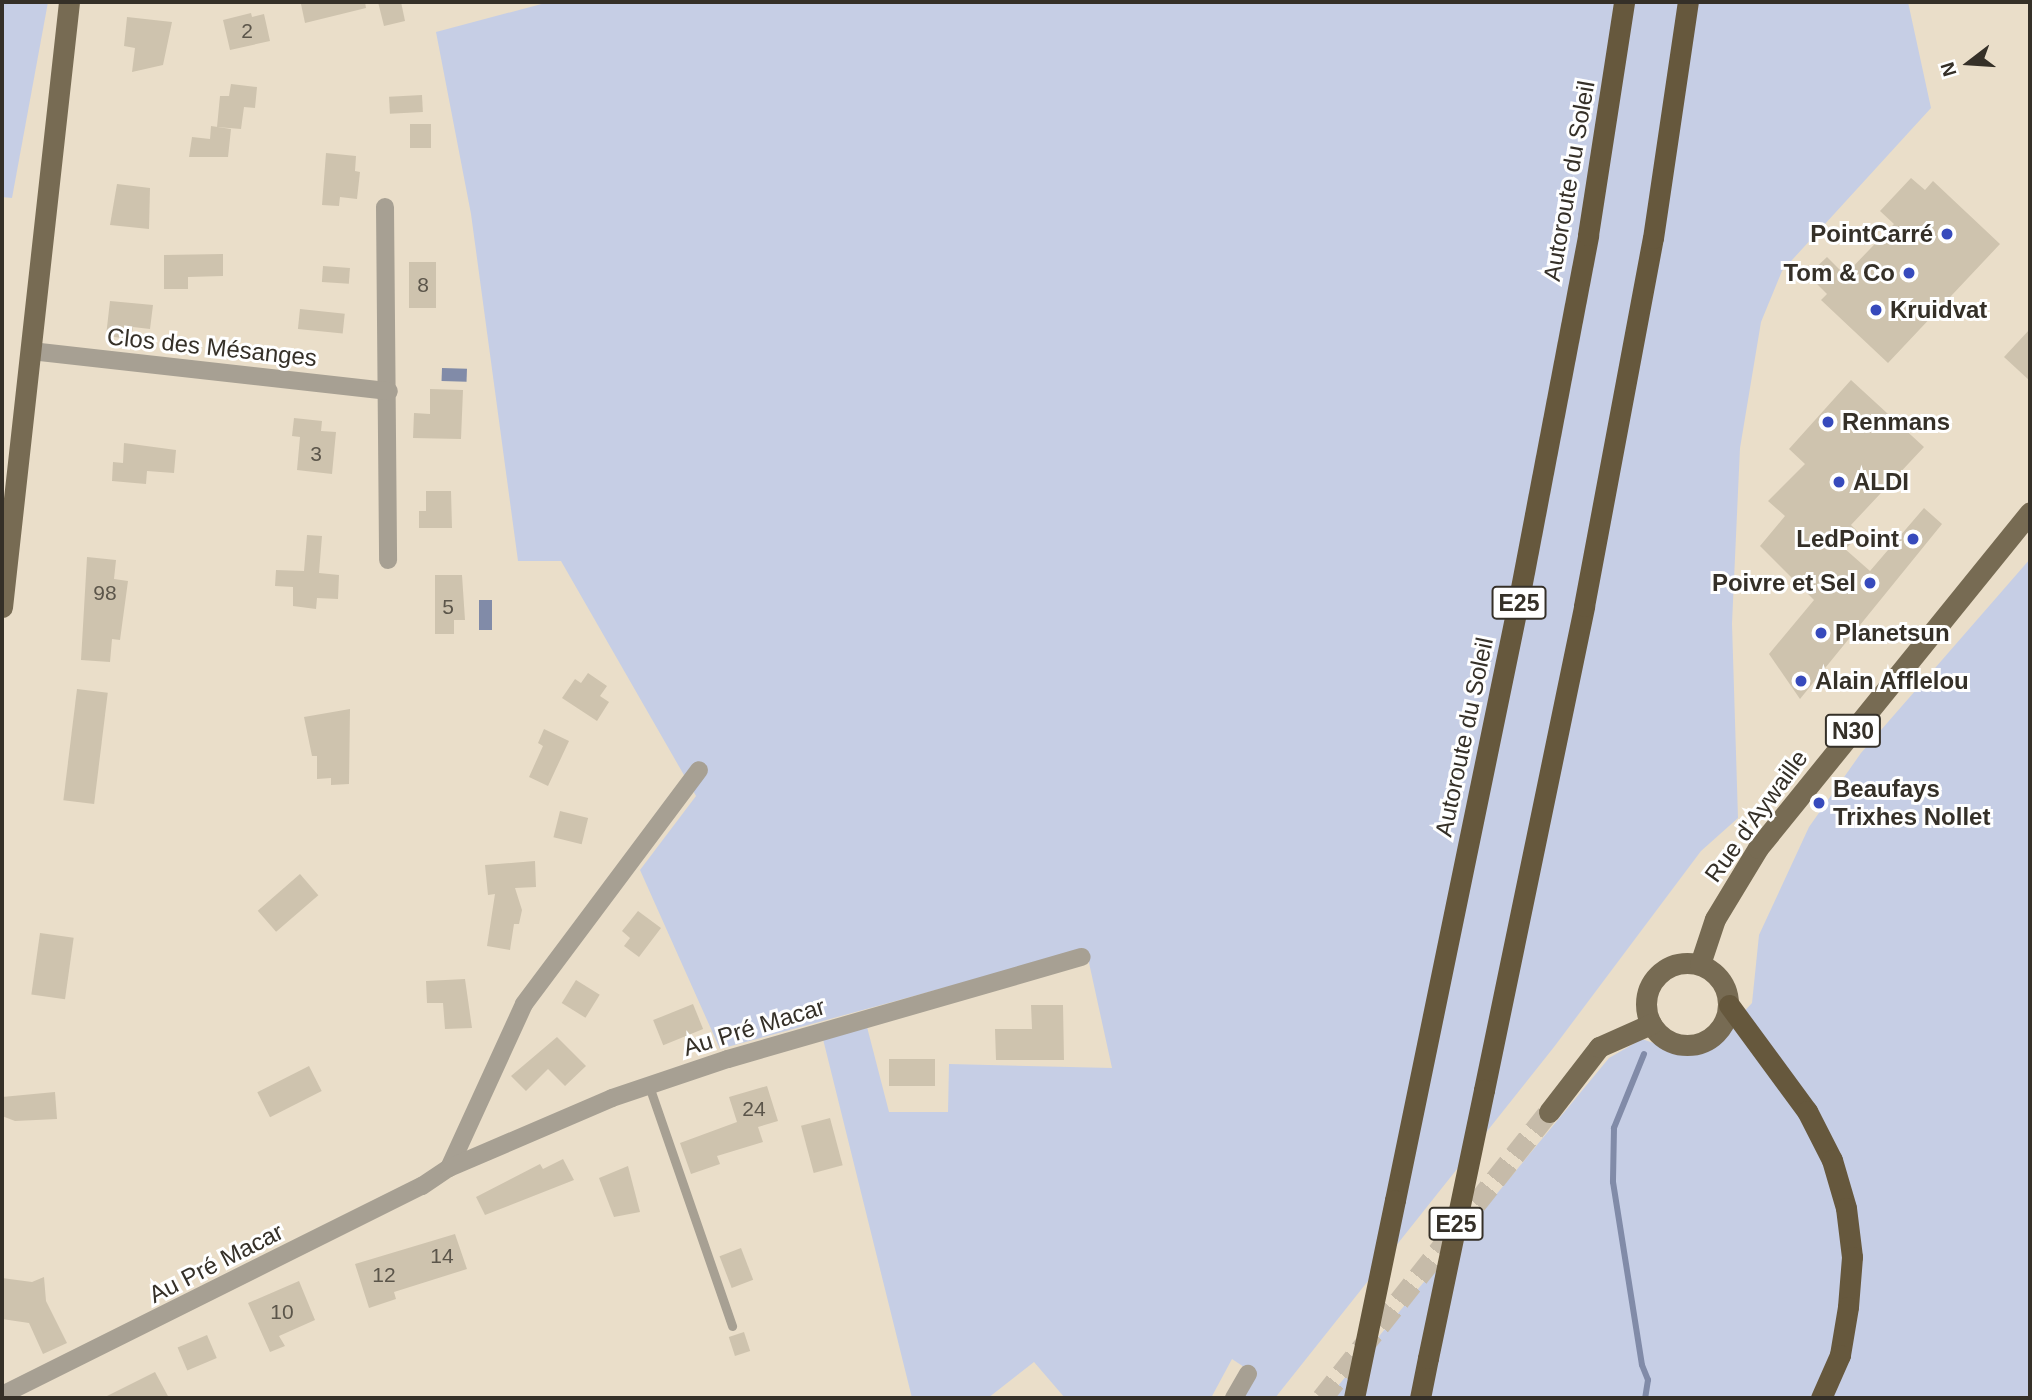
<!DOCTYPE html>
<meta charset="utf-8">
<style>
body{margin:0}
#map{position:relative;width:2032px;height:1400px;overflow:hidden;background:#eadec9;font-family:Helvetica,sans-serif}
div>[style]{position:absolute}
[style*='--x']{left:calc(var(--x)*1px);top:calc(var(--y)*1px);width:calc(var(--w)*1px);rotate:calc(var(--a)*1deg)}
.green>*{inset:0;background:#c6cee5}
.water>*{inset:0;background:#818ba8;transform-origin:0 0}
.stream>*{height:6px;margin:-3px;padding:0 3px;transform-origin:3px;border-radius:3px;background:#818ba8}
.building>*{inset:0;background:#cec3ae;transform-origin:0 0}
.primary-tunnel>*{height:21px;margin-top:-10.5px;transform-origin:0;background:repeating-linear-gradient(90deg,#c6bba9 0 21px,transparent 0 31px)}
.lane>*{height:9px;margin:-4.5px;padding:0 4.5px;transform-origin:4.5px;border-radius:4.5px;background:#a7a093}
.street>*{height:18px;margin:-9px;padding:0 9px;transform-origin:9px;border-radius:9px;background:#a7a093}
.primary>*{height:21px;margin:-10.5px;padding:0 10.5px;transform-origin:10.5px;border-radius:10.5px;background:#776b53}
.primary>.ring{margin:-10.5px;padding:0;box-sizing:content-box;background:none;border:21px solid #776b53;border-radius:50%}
.highway>*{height:21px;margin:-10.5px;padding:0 10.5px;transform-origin:10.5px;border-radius:10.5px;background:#66583d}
.highway-bridge>*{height:21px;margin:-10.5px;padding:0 10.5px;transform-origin:10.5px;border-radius:10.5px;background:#66583d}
.dots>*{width:19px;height:19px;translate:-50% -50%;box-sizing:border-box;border:4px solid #fff;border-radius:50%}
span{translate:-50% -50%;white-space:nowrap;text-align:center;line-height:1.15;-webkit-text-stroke:6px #fff;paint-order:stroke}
.number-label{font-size:21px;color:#5b554a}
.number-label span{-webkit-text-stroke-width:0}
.shield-label span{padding:2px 5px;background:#fff;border:2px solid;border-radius:5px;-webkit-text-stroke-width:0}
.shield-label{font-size:23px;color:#353028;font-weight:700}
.street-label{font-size:24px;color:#353028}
.poi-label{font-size:24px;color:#353028;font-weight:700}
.right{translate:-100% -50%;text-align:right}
.left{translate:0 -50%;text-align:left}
.frame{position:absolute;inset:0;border:4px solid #353028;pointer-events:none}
.north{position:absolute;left:1934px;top:28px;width:70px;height:70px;-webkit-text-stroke:5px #fff;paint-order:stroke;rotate:253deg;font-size:19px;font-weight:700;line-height:28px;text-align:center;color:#353028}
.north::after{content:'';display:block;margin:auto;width:24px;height:32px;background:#353028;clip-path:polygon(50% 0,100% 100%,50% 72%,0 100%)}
</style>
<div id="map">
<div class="green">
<i style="clip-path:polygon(2px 2px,48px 2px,12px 198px,2px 197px)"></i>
<i style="clip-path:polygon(549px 2px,1908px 2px,1931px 108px,1782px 271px,1761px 322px,1740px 448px,1732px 624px,1738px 818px,1701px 851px,1554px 1047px,1275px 1398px,1240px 1398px,1256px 1375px,1232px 1359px,1211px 1398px,1065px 1398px,1034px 1362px,988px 1398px,912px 1398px,822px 1035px,866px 1023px,889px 1112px,948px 1112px,949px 1064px,1112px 1068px,1086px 949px,720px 1049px,640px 870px,696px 796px,561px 561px,518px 561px,471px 214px,436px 32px)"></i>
<i style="clip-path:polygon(2030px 559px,2030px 1398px,1328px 1398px,1609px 1058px,1642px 1039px,1682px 1053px,1711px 1047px,1752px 1003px,1759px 935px,1809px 827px,1861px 753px)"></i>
</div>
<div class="water">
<i style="left:442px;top:368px;width:25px;height:13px;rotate:2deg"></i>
<i style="left:479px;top:600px;width:13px;height:30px"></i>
</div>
<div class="stream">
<i style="--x:1644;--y:1054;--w:80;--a:112.1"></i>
<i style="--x:1614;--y:1128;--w:54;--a:91.1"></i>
<i style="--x:1613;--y:1182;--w:185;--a:81"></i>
<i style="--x:1642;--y:1365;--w:16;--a:68"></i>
<i style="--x:1648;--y:1380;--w:18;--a:99"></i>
</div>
<div class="building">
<i style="clip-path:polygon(311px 2px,365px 2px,366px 8px,305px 23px,301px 4px)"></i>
<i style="clip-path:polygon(378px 2px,401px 2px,405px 21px,384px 26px)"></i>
<i style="clip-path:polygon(251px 13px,252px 17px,264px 14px,270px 41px,230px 50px,223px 20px)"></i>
<i style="clip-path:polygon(127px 17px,172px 22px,163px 65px,132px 72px,135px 48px,124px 46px)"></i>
<i style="clip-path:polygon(231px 84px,257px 87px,255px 108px,244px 107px,241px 129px,217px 127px,220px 96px,229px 96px)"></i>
<i style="left:422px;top:95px;width:17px;height:33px;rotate:87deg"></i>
<i style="left:431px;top:124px;width:24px;height:21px;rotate:90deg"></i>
<i style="clip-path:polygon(211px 126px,231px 129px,228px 157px,189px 157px,192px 137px,210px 139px)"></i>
<i style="clip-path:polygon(326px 153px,356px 156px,355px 171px,360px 172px,357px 199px,340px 197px,339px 206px,322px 205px)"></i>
<i style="clip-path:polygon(1911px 178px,1925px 190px,1933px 181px,2000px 244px,1888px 363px,1821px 300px,1827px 294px,1808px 275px,1827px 257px,1845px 275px,1894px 224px,1880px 211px)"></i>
<i style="clip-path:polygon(117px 184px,150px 188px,149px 229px,110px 225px)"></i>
<i style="clip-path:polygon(223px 254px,223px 276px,188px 277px,188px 289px,164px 289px,164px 255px)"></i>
<i style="left:409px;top:262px;width:27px;height:46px"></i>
<i style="left:323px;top:266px;width:27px;height:16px;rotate:4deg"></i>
<i style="clip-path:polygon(110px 301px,153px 305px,150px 329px,133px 327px,131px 339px,106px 336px)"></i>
<i style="left:300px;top:309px;width:45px;height:20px;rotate:6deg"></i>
<i style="clip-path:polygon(2030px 329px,2030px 381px,2004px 357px)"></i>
<i style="clip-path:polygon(1851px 380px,1924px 447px,1851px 525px,1861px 535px,1845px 549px,1870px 571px,1924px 508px,1942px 524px,1800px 699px,1769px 654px,1814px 600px,1760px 546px,1785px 516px,1768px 501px,1805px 464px,1789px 449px)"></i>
<i style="clip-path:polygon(430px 389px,463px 390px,461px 439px,413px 438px,414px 413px,430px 414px)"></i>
<i style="clip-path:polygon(294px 418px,322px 421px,321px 431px,336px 432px,332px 474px,297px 470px,300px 437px,292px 436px)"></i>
<i style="clip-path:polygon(124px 443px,176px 450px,174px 473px,147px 471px,146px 484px,112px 481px,113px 462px,123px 463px)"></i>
<i style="clip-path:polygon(426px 491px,451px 491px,452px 528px,419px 528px,419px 511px,426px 511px)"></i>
<i style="clip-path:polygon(307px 535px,322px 536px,319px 573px,339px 575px,338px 599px,317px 598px,316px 609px,293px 606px,293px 587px,275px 586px,276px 570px,304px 571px)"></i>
<i style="clip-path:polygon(87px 557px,116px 560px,114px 579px,128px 581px,120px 640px,112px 639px,110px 662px,81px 660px)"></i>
<i style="clip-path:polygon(435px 575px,462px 575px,465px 620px,454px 620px,454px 634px,435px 634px)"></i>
<i style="clip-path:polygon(588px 673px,607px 686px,600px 696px,609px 702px,597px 721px,562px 698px,575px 679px,581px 683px)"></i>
<i style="left:77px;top:689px;width:31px;height:112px;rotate:7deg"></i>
<i style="clip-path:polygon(350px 709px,349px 784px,331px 785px,331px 778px,317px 779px,317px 756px,312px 756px,304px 717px)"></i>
<i style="clip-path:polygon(544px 729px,569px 741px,548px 786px,529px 777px,543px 746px,538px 743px)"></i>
<i style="left:560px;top:811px;width:29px;height:27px;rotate:14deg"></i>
<i style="clip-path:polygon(535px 861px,536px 887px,515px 888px,522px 910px,519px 924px,514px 924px,510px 950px,487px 946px,495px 894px,488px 895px,485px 865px)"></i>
<i style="left:300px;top:874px;width:28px;height:56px;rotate:49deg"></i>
<i style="clip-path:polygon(638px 911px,661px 928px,639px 957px,624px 946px,630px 938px,622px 931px)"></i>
<i style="left:40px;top:933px;width:34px;height:62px;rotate:8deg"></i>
<i style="clip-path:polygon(465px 979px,472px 1028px,445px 1029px,443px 1003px,427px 1003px,426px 981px)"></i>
<i style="left:576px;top:980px;width:28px;height:27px;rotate:32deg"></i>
<i style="left:693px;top:1004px;width:27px;height:43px;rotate:68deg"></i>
<i style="clip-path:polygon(1031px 1005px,1063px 1005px,1064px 1060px,996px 1060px,995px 1029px,1032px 1029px)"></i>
<i style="clip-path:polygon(557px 1037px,586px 1066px,565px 1086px,548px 1069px,526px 1091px,511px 1076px)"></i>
<i style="left:935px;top:1059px;width:27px;height:46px;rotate:90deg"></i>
<i style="left:309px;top:1066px;width:28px;height:58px;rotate:63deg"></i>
<i style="clip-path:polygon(767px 1086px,778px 1121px,758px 1127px,763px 1142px,717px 1156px,720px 1164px,691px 1174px,680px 1143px,737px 1122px,729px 1097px)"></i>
<i style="clip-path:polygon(55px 1092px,57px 1119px,15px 1121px,2px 1116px,2px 1097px)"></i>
<i style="left:830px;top:1118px;width:49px;height:30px;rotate:75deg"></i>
<i style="clip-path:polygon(563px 1159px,574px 1180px,485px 1215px,476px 1197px,540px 1164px,543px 1169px)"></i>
<i style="clip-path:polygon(628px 1166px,640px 1212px,614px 1217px,599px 1178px)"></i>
<i style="clip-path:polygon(455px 1234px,467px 1269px,394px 1292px,396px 1299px,369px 1308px,355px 1264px)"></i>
<i style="left:741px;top:1248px;width:34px;height:23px;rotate:69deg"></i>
<i style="clip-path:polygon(44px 1277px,46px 1301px,67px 1343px,43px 1354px,29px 1323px,2px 1319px,2px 1278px,32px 1282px)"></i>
<i style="clip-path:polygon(299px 1281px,315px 1320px,279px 1336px,285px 1346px,270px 1352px,248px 1303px)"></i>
<i style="left:744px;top:1332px;width:20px;height:16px;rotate:72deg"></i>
<i style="left:207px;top:1335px;width:25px;height:32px;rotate:67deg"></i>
<i style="clip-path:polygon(155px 1372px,169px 1398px,103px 1398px)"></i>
</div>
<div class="primary-tunnel">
<i style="--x:1322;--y:1398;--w:365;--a:-51.6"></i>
</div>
<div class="lane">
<i style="--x:649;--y:1086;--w:254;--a:70.9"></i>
</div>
<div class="street">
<i style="--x:385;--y:207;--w:353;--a:89.5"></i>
<i style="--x:31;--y:351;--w:360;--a:6.4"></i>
<i style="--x:449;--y:1168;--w:180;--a:-65.4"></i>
<i style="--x:524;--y:1004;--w:292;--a:-53.2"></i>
<i style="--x:2;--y:1395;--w:469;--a:-26.5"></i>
<i style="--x:422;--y:1186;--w:32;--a:-34"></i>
<i style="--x:449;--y:1168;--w:177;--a:-23.2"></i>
<i style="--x:612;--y:1098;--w:122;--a:-18.6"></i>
<i style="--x:728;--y:1059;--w:368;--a:-16.1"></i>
<i style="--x:1234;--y:1398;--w:28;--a:-60"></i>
</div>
<div class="primary">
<i style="--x:2;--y:607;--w:609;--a:-83.68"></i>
<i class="ring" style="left:1646px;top:963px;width:61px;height:61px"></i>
<i style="--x:1700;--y:964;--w:47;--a:-71.6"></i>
<i style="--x:1715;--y:919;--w:83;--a:-58.8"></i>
<i style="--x:1758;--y:848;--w:432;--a:-51"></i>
<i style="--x:1549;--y:1112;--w:82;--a:-52.4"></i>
<i style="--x:1599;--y:1047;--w:57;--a:-23.9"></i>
</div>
<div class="highway">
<i style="--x:1729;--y:1005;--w:132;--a:53.7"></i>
<i style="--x:1807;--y:1111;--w:55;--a:63"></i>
<i style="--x:1832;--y:1160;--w:50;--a:73.7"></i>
<i style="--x:1846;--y:1208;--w:49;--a:83"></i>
<i style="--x:1852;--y:1257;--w:50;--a:94.6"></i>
<i style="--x:1848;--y:1307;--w:49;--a:99.5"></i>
<i style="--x:1840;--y:1355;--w:47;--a:113.8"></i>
<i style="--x:1484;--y:1090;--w:494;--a:-78.3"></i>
<i style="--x:1584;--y:606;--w:374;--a:-79.4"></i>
<i style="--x:1653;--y:238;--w:239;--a:-81.6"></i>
<i style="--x:1395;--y:1200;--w:620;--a:-78.36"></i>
<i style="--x:1520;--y:593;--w:364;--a:-79.2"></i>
<i style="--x:1588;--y:235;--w:236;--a:-81.2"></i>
<i style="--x:1420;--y:1398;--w:41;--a:-78.7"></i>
</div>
<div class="highway-bridge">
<i style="--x:1428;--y:1358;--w:274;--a:-78.2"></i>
<i style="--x:1354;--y:1398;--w:202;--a:-78.3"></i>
</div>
<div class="dots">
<i style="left:1947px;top:234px;background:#374abc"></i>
<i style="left:1909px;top:273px;background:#374abc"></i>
<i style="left:1876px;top:310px;background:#374abc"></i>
<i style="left:1828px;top:422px;background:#374abc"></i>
<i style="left:1839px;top:482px;background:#374abc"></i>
<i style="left:1913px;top:539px;background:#374abc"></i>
<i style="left:1870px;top:583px;background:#374abc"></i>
<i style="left:1821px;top:633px;background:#374abc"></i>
<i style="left:1801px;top:681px;background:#374abc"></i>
<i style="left:1819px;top:803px;background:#374abc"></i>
</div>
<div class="number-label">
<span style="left:247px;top:31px">2</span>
<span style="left:423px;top:285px">8</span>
<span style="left:316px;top:454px">3</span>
<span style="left:105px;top:593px">98</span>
<span style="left:448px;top:607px">5</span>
<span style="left:754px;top:1109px">24</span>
<span style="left:442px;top:1256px">14</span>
<span style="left:384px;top:1275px">12</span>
<span style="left:282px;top:1312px">10</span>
</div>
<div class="shield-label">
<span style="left:1519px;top:603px">E25</span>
<span style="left:1853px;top:731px">N30</span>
<span style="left:1456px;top:1224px">E25</span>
</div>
<div class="street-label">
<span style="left:1569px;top:181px;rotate:-80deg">Autoroute du Soleil</span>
<span style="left:212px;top:347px;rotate:6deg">Clos des Mésanges</span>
<span style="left:1464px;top:737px;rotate:-78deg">Autoroute du Soleil</span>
<span style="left:1756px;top:816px;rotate:-54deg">Rue d'Aywaille</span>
<span style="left:754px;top:1027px;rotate:-17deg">Au Pré Macar</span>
<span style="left:216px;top:1263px;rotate:-27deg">Au Pré Macar</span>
</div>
<div class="poi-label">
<span class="right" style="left:1933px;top:234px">PointCarré</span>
<span class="right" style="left:1895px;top:273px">Tom &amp; Co</span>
<span class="left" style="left:1890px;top:310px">Kruidvat</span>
<span class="left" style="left:1842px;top:422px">Renmans</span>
<span class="left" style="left:1853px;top:482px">ALDI</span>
<span class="right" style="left:1899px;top:539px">LedPoint</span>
<span class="right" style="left:1856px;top:583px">Poivre et Sel</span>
<span class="left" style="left:1835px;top:633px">Planetsun</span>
<span class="left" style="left:1815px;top:681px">Alain Afflelou</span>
<span class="left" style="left:1833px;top:803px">Beaufays<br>Trixhes Nollet</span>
</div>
<div class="frame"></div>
<div class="north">N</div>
</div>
